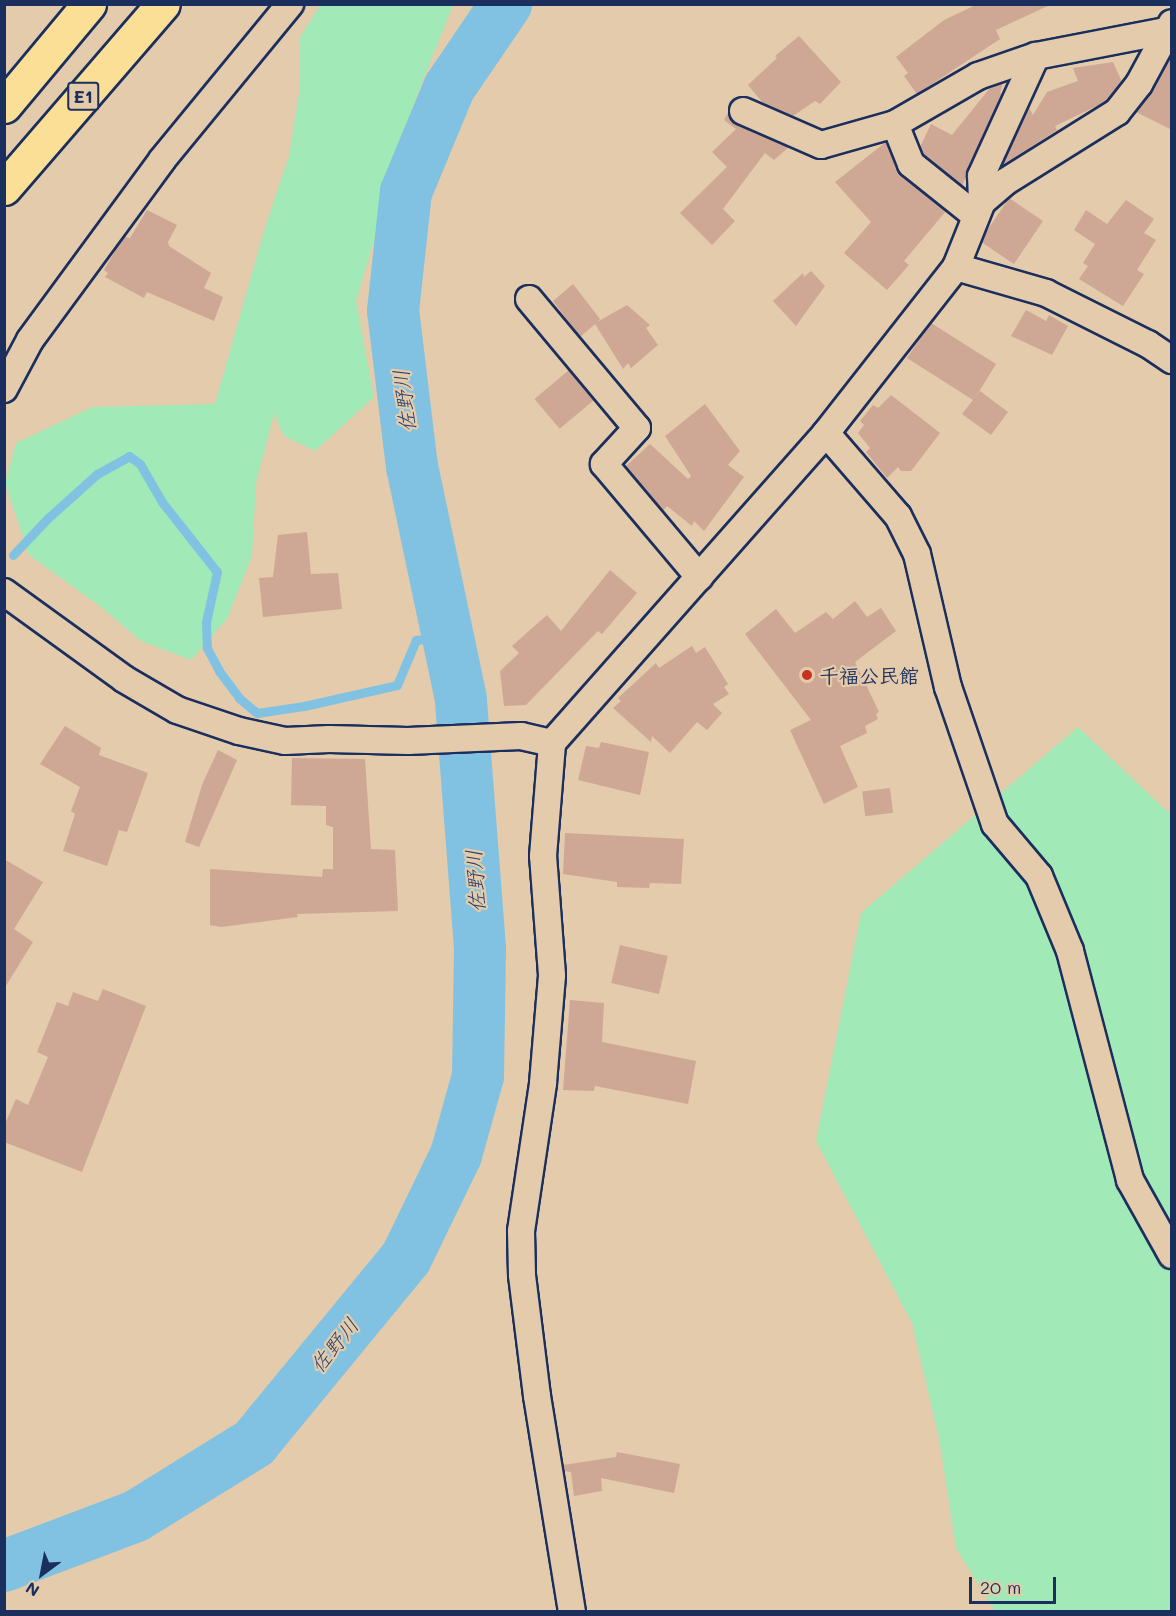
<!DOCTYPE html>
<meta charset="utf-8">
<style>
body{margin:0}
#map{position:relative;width:1176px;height:1616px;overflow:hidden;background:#e3cbab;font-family:Mali,"Klee One",sans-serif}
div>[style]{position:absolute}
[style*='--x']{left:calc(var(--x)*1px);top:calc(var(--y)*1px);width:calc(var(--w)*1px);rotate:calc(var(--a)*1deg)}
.green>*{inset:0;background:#a1e9b6}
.stream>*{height:9px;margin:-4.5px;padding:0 4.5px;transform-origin:4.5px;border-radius:4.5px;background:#81c2e2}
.river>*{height:52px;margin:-26px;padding:0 26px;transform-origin:26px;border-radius:26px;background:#81c2e2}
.building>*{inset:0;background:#cea895;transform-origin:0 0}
.roads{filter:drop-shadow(2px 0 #1b2f5e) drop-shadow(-2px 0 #1b2f5e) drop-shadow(0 2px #1b2f5e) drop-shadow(0 -2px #1b2f5e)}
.minor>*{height:26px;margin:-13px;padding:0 13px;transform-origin:13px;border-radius:13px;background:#e3cbab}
.motorway>*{height:33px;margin:-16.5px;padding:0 16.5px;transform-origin:16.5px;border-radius:16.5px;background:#fbdf96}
.dots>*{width:16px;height:16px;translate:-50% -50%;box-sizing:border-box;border:3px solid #e3cbab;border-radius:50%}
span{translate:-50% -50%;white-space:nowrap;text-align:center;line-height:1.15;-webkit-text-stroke:4.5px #e3cbab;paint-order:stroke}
.shield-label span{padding:2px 4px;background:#e3cbab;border:2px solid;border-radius:4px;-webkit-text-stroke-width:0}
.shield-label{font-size:18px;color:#1b2f5e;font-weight:700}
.poi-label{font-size:20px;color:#1b2f5e;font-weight:700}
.left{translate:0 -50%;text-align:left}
.water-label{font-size:21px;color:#253e6b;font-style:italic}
.frame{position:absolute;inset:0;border:6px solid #1b2f5e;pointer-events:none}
.north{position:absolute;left:12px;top:1544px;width:60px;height:60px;-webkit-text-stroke:4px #e3cbab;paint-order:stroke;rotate:212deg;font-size:16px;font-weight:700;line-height:24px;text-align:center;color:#1b2f5e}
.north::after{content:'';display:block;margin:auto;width:21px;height:27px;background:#1b2f5e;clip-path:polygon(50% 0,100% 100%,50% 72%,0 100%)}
.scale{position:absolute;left:969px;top:1577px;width:87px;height:27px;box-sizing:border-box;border:3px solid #1b2f5e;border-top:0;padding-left:8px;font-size:18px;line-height:21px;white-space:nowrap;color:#1b2f5e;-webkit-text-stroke:4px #e3cbab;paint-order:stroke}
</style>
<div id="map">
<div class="green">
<i style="clip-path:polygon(321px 4px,453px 5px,416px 98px,356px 301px,374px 397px,315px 451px,284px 436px,274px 414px,256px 483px,252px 556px,227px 619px,191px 660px,141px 641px,101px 607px,29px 555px,5px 483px,16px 443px,93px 407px,215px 404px,264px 231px,289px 156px,300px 87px,300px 37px)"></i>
<i style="clip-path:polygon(1078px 727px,1171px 815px,1171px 1611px,995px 1611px,956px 1548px,939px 1438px,912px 1323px,816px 1141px,861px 913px)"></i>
</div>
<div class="stream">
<i style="--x:13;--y:555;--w:51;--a:-46.6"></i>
<i style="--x:48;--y:518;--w:66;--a:-41.9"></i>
<i style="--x:97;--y:474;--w:37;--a:-29"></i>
<i style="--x:129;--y:456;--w:14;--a:36"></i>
<i style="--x:140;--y:464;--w:44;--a:59.9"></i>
<i style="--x:162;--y:502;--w:89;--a:51.8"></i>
<i style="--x:217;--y:572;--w:51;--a:102.4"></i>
<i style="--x:206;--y:622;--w:26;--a:88"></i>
<i style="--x:207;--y:648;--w:26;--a:62"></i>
<i style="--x:219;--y:671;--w:34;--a:53"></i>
<i style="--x:239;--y:698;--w:23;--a:40"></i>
<i style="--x:257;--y:713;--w:48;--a:-8.5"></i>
<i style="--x:304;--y:706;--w:95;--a:-12.7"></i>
<i style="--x:397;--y:685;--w:49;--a:-67.1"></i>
<i style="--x:416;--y:640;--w:32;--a:-7"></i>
</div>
<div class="river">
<i style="--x:4;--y:1566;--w:141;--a:-20.7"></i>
<i style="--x:136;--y:1516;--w:139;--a:-31.7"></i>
<i style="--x:254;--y:1443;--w:239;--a:-50.6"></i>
<i style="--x:406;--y:1258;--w:114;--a:-64.1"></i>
<i style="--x:456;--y:1155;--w:82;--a:-74.4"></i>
<i style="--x:478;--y:1076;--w:128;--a:-89.1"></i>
<i style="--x:480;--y:948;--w:250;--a:-94.4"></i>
<i style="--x:461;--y:699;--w:237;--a:-101.9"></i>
<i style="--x:412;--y:467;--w:157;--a:-96.9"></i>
<i style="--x:393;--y:311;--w:120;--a:-83.8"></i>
<i style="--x:406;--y:192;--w:113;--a:-67.5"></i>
<i style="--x:449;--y:88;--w:102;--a:-55.8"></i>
</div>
<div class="building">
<i style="clip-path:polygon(978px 4px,1052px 4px,996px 30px,1000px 39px,917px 94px,904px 76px,908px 73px,896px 57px,944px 20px)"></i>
<i style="clip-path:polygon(799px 36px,841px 82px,820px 104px,815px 101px,793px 116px,763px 103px,748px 85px,777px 58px,775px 56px)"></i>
<i style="clip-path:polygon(1172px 55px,1172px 130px,1136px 112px,1152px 91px)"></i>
<i style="clip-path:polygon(1113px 62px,1122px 82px,1107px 101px,1055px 126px,1057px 130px,1002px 166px,1029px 108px,1033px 115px,1047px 92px,1078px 81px,1073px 68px)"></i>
<i style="clip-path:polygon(1003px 83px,1000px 93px,1002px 95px,962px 186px,923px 155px,920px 147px,931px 124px,952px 135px,990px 88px)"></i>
<i style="clip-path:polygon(728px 113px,737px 125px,789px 147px,774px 160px,765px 153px,723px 209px,735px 221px,712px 245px,680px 213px,727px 167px,712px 152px,736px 129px,724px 120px)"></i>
<i style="clip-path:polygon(886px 142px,901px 175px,946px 211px,904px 261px,909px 265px,887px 290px,844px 253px,871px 222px,835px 182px)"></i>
<i style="left:1009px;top:198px;width:41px;height:52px;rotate:34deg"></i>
<i style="clip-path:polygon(1126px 200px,1154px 219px,1144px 233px,1156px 240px,1137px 270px,1144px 274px,1123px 306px,1079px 279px,1088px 266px,1083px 263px,1095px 244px,1074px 230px,1086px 210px,1107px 224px)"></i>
<i style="clip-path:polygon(147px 210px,177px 225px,168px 242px,169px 246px,211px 273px,204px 288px,223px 297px,214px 321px,147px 292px,144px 298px,105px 277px,108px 273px,104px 270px,119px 244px,124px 237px,130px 238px)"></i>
<i style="clip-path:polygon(811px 271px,825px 286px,796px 326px,773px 301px,803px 273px,804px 277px)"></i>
<i style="clip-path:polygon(573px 284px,600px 319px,597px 322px,627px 305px,650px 325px,646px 328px,658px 345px,631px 368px,628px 363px,623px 369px,595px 324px,580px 337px,553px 301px)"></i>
<i style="clip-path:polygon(1026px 310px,1046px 321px,1049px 315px,1068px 326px,1052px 355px,1011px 336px)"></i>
<i style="clip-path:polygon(931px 323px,996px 364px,975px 398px,980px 391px,1008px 412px,991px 435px,962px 414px,973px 400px,907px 358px)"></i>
<i style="left:569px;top:370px;width:39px;height:45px;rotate:50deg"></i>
<i style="clip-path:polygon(891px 395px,940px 433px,911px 471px,901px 471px,898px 467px,887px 478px,866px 452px,870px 448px,858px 433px,864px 425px,860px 421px,873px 405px,878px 408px)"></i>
<i style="clip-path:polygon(705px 404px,740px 451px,728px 465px,744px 477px,704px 531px,694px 521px,692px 526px,667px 506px,663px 511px,626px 466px,650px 444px,688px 479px,691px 476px,665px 436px)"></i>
<i style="clip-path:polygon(307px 532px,311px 574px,338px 573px,342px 609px,263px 617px,259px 578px,273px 577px,278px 535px)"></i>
<i style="clip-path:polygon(610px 570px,637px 593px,602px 634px,598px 631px,526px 705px,504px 706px,500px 671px,519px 653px,512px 646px,547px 615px,561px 631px)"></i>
<i style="clip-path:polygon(855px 601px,867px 617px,881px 608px,896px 631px,855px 662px,879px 712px,876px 714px,878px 719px,865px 726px,867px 733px,840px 746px,858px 787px,824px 804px,790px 730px,811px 720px,745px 634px,776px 609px,795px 633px,826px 612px,833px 619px)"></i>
<i style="clip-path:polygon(692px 646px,696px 653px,705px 647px,728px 684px,724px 687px,729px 694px,713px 704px,722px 713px,707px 730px,697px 722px,670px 753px,652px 736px,651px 742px,613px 708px,621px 701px,618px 698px,656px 663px,659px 668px)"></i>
<i style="clip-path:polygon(65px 726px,101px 748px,99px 755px,148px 773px,127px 832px,119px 830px,107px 866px,63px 851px,75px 814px,71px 811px,80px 787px,40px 764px)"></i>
<i style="clip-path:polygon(601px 742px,649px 752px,640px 795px,578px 780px,586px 746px,599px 748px)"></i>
<i style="clip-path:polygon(218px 750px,237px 760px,199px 847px,185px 842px,202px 785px)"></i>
<i style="clip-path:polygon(292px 758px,365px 759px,371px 849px,395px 850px,398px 911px,297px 914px,298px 917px,221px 927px,210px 925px,210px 869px,322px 877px,323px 869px,333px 869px,333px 827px,326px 825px,326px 806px,291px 805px)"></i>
<i style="left:890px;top:788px;width:25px;height:28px;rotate:83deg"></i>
<i style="clip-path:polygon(565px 833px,684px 839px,681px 884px,650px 883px,649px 888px,617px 887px,617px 882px,563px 874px)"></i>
<i style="clip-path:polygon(4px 859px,43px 882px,14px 929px,33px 942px,4px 989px)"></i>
<i style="left:620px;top:945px;width:49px;height:39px;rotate:13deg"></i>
<i style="clip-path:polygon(103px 989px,146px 1006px,82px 1172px,4px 1142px,4px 1126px,16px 1099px,28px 1105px,48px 1057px,37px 1052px,57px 1002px,68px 1006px,73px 992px,98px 1001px)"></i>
<i style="clip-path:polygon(570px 1000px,604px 1003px,602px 1042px,696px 1061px,688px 1104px,595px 1086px,594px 1091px,563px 1090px)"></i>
<i style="clip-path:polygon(617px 1452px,680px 1464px,674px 1493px,601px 1478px,602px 1491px,574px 1496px,571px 1472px,564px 1471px,563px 1465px,616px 1457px)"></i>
</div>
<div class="roads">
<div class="minor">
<i style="--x:743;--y:111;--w:85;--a:23.6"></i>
<i style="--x:821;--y:145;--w:77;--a:-15.8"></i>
<i style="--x:895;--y:124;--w:96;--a:-30"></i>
<i style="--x:978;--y:76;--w:61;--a:-19"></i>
<i style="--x:1036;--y:56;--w:132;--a:-10.9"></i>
<i style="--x:895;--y:124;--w:43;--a:68.2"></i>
<i style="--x:911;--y:164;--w:83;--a:38.7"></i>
<i style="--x:982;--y:202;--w:26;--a:-92"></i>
<i style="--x:981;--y:176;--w:132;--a:-65.4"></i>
<i style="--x:956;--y:267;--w:94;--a:16.1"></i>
<i style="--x:1046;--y:293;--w:114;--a:26.6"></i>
<i style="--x:1148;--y:344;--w:29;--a:34"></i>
<i style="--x:529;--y:299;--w:168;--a:50.1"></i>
<i style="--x:637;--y:428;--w:49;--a:132.5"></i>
<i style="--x:604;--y:464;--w:148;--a:49.9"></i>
<i style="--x:4;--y:389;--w:55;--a:-62"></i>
<i style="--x:30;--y:340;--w:223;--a:-53.7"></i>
<i style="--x:162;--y:160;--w:202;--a:-50.6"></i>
<i style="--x:826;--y:433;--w:110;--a:49.1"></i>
<i style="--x:898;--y:516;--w:42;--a:63.4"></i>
<i style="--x:917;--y:554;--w:137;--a:76.9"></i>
<i style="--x:948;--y:687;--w:145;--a:71.1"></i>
<i style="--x:995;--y:824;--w:68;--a:49.8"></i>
<i style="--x:1039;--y:876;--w:81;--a:67.5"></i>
<i style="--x:1070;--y:951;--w:237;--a:75.3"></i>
<i style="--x:1130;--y:1180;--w:86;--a:60.8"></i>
<i style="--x:4;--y:592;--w:148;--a:35.9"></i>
<i style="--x:124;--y:679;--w:61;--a:30.3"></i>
<i style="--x:177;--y:710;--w:65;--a:18.7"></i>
<i style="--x:239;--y:731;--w:47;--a:12.3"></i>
<i style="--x:285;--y:741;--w:44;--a:-2.6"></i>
<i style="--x:329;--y:739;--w:79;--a:1.5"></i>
<i style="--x:408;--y:741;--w:113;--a:-2.5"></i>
<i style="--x:521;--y:736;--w:32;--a:13"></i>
<i style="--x:572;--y:1612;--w:219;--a:-99.2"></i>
<i style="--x:537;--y:1396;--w:122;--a:-97.1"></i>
<i style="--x:522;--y:1275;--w:44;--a:-91.3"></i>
<i style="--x:521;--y:1231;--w:150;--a:-81.5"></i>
<i style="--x:543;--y:1083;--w:108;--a:-85.2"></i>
<i style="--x:552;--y:975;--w:119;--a:-94.3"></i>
<i style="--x:543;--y:856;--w:113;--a:-85.4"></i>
<i style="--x:552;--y:743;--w:414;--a:-48.5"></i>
<i style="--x:826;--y:433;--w:211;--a:-51.9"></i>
<i style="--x:956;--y:267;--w:70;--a:-68.2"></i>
<i style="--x:982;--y:202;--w:30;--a:-41"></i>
<i style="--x:1005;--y:182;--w:132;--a:-32"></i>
<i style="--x:1117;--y:112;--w:36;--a:-52"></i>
<i style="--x:1139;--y:84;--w:69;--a:-61.6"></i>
</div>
<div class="motorway">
<i style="--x:4;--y:106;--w:133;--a:-50.2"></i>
<i style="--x:4;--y:188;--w:243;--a:-49.2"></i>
</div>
</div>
<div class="dots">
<i style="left:807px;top:675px;background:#c8321e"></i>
</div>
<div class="shield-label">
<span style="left:83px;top:96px">E1</span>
</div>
<div class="poi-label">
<span class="left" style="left:819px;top:675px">千福公民館</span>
</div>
<div class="water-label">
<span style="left:404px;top:401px;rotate:-97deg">佐野川</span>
<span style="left:475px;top:881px;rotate:-94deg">佐野川</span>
<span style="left:334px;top:1345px;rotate:-51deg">佐野川</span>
</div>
<div class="frame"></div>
<div class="north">N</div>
<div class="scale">20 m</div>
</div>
